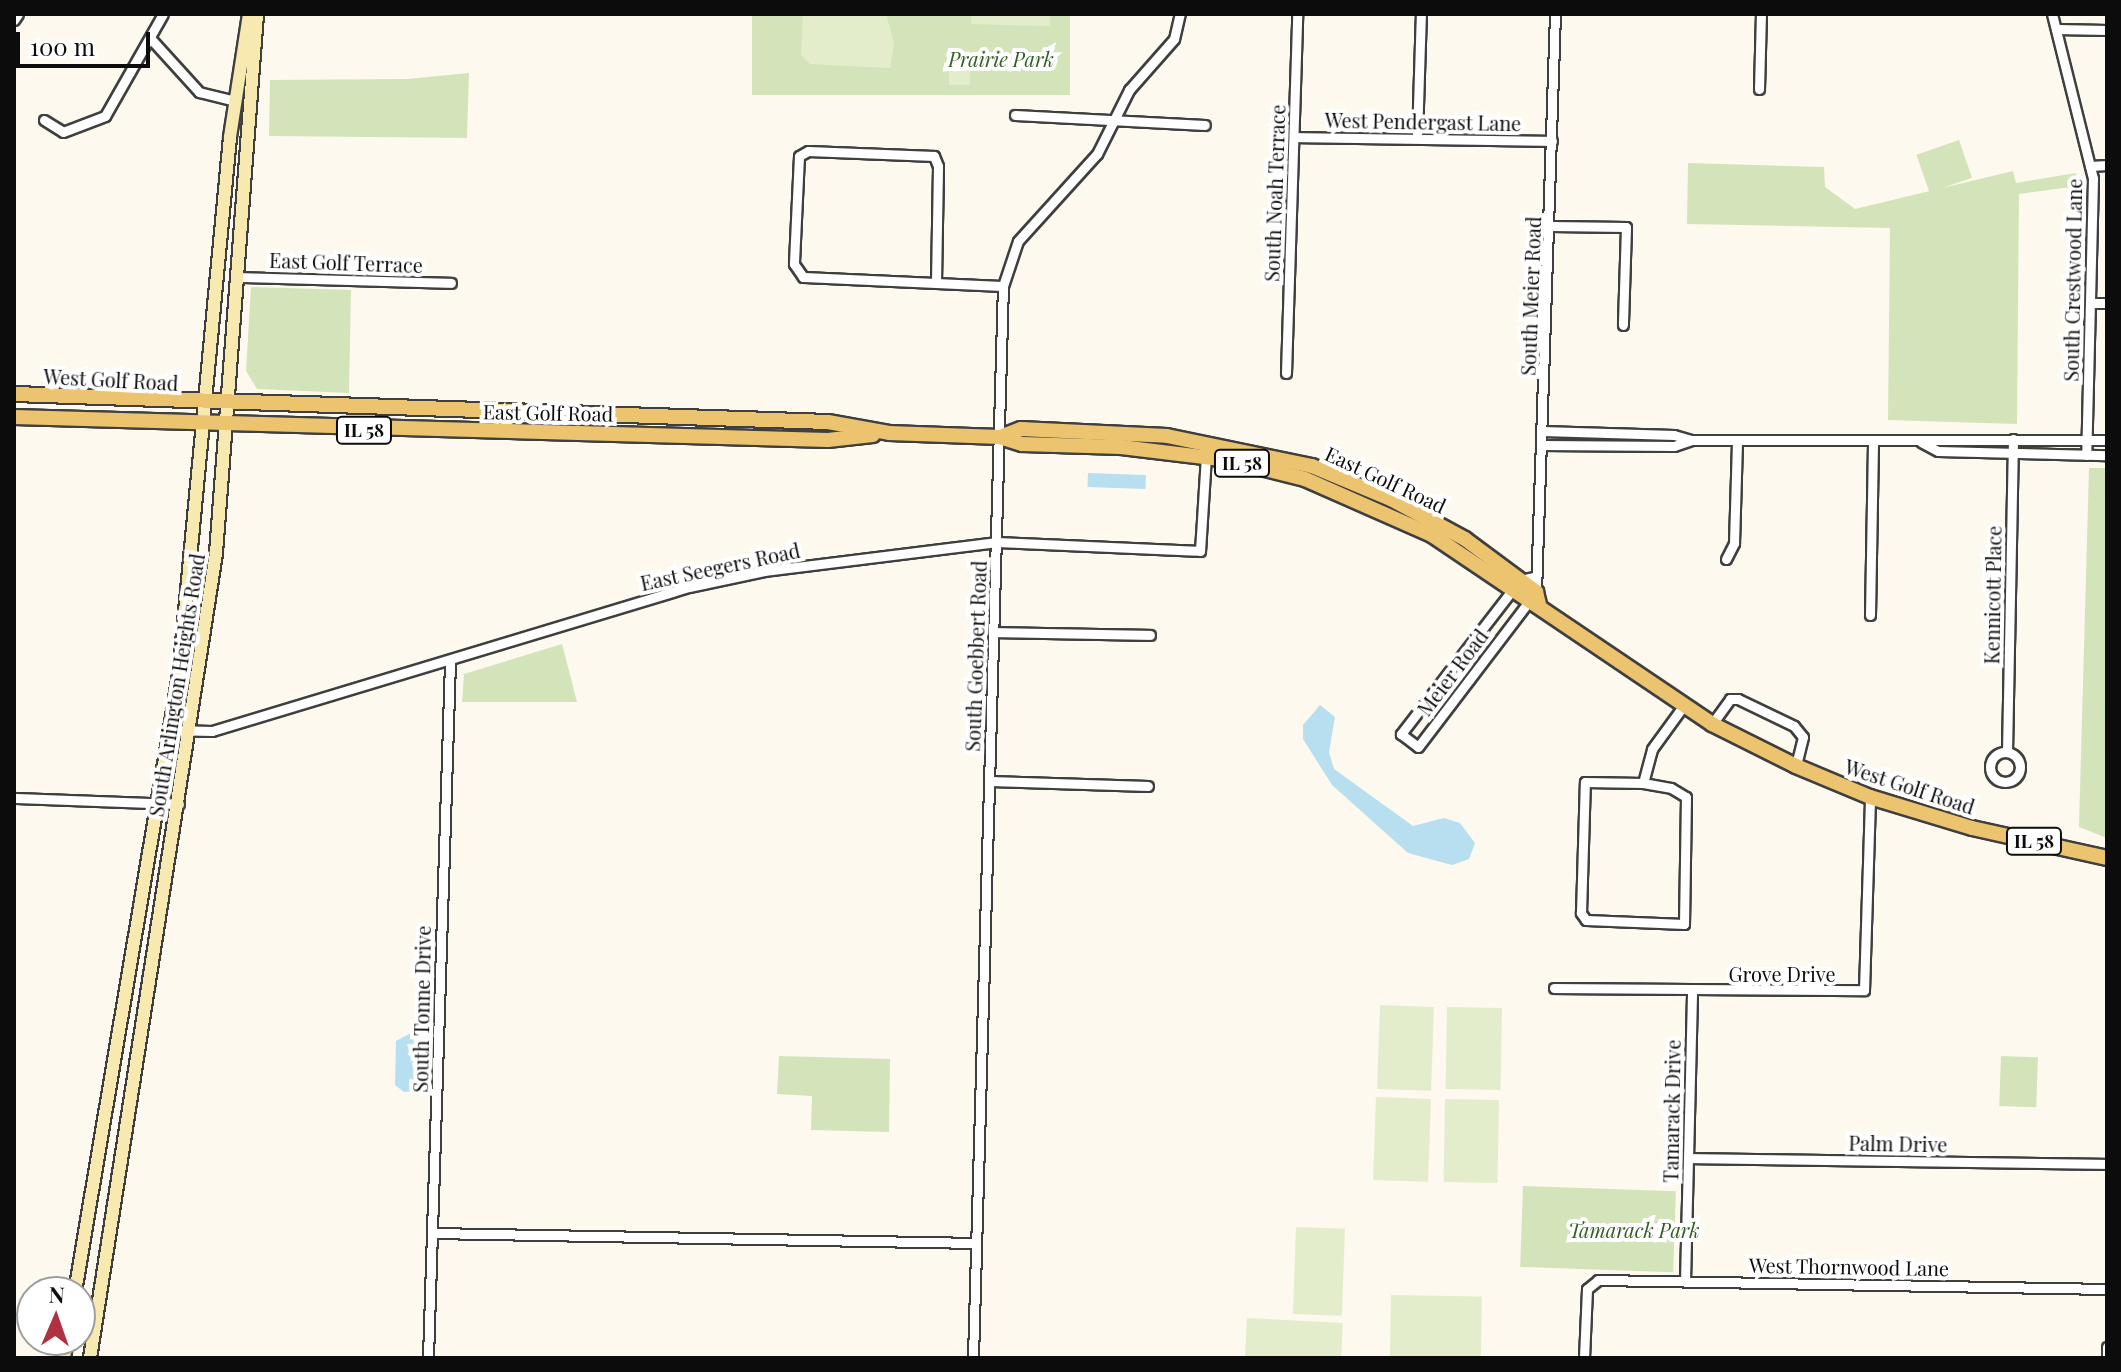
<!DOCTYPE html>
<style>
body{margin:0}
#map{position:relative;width:2121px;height:1372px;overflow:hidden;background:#fdf9ee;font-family:"Playfair Display",serif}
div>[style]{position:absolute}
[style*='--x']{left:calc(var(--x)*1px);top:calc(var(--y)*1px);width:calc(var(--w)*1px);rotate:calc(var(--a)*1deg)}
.green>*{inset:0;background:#d4e4ba;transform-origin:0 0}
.pitch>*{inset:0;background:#e4edcb;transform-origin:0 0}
.water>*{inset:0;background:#b7dff0;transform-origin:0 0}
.roads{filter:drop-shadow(2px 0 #3f3f3f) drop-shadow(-2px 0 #3f3f3f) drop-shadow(0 2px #3f3f3f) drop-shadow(0 -2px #3f3f3f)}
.street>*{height:9px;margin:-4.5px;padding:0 4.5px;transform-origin:4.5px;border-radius:4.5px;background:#fff}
.street>.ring{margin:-4.5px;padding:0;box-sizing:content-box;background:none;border:9px solid #fff;border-radius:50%}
.secondary>*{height:12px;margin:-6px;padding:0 6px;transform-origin:6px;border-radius:6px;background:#f7e9af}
.primary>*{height:14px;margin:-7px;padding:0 7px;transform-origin:7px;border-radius:7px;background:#ecc36f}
span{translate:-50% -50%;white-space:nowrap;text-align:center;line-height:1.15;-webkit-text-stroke:8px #fff;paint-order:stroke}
.shield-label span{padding:2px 6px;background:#fff;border:2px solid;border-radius:6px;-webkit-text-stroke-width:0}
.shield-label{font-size:18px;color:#0c0c0c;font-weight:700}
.park-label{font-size:20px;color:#345e23;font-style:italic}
.street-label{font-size:20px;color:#0c0c0c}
.frame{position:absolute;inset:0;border:16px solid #0c0c0c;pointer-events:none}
.north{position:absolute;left:16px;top:1276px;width:80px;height:80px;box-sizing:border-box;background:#fff;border:2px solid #9e9e9e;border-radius:50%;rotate:2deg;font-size:22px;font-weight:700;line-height:32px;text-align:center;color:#0c0c0c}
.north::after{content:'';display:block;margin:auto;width:28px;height:36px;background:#af3242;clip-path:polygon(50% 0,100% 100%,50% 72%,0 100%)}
.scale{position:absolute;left:16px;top:32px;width:134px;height:36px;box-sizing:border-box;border:4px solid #0c0c0c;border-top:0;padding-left:10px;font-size:24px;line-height:28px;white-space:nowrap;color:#0c0c0c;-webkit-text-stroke:6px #fff;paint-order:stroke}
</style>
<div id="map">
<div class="green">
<i style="left:752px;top:14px;width:318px;height:81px"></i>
<i style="clip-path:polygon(469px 73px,467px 138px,269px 136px,270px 80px,407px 79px)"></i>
<i style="left:1959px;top:140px;width:40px;height:45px;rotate:71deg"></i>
<i style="clip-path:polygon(1688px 163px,1824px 167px,1825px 187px,1855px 209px,2013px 171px,2016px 183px,2076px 173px,2078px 186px,2019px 194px,2017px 424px,1888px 420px,1890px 228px,1687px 224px)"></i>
<i style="clip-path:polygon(251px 287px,351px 290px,349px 393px,257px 389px,246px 371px)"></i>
<i style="clip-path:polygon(2089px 468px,2107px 468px,2107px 838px,2079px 827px)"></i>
<i style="clip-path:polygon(562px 644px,577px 702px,462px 702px,464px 674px)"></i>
<i style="clip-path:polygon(779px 1056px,890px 1059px,889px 1132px,811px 1130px,812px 1096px,777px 1094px)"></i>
<i style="left:2001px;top:1056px;width:37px;height:50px;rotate:2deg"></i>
<i style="left:1523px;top:1186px;width:153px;height:81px;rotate:2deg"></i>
</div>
<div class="pitch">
<i style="clip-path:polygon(803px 14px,886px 14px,894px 43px,890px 68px,810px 64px,801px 55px)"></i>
<i style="clip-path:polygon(972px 14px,1050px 14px,1050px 26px,971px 24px)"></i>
<i style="left:949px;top:51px;width:21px;height:34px"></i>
<i style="left:1380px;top:1005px;width:54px;height:84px;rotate:2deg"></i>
<i style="left:1447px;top:1007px;width:55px;height:82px;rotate:1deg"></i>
<i style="left:1376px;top:1097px;width:55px;height:83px;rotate:2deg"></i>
<i style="left:1445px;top:1099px;width:54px;height:83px;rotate:1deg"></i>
<i style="left:1296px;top:1227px;width:49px;height:87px;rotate:2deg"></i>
<i style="left:1391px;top:1295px;width:91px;height:63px;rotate:1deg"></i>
<i style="left:1247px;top:1318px;width:96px;height:40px;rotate:3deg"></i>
</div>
<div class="water">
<i style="left:1088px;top:473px;width:58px;height:14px;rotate:2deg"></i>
<i style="clip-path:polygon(1320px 705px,1335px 717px,1329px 752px,1334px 769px,1413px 826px,1444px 818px,1460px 823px,1475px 843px,1469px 859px,1452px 865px,1408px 853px,1332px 785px,1303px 739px,1303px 725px)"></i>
<i style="clip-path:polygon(413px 1032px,417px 1085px,414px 1091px,404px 1092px,395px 1085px,396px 1041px)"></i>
</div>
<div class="roads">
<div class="street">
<i style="--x:2052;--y:14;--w:169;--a:76"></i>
<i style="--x:2093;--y:178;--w:277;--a:91.4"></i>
<i style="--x:14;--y:20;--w:7;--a:-56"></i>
<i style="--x:2056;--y:29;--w:51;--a:1.1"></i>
<i style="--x:151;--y:39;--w:72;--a:47.8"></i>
<i style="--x:199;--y:92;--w:37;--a:14"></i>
<i style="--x:1759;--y:89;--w:75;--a:-88.5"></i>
<i style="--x:1015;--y:115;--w:190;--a:3"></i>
<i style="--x:44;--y:120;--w:22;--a:32"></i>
<i style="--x:63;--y:132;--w:45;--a:-20.9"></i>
<i style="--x:105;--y:116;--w:117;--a:-60.4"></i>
<i style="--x:1294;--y:137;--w:258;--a:0.9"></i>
<i style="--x:1417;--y:138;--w:124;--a:-88.2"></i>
<i style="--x:2090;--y:166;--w:17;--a:-3"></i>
<i style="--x:1551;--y:226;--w:75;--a:0.8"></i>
<i style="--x:1626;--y:227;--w:98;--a:91.8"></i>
<i style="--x:239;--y:277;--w:212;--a:1.6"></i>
<i style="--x:936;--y:282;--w:116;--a:-89"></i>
<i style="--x:938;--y:166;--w:11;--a:-112"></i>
<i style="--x:934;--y:156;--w:126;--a:-177.7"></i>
<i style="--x:808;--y:151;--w:10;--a:151"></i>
<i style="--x:799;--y:156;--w:108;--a:92.7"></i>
<i style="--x:794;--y:264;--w:16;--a:55"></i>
<i style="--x:803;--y:277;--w:200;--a:2.6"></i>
<i style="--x:2090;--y:303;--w:17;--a:0"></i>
<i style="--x:1286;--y:373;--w:359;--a:-88.2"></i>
<i style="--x:1542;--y:431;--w:132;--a:1.7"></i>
<i style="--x:1674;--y:435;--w:18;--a:16"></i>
<i style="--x:1691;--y:440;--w:416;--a:0"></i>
<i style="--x:1921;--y:442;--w:19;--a:28"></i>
<i style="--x:1938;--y:451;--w:169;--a:1.4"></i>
<i style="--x:1542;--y:445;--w:132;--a:0.4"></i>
<i style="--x:1674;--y:446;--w:18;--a:-19"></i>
<i style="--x:1726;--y:559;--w:18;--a:-63"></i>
<i style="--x:1734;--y:543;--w:102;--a:-88.3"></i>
<i style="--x:1534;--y:577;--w:14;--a:168"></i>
<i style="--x:1520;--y:580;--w:195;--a:127.7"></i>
<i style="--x:1401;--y:734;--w:21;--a:37"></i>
<i style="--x:1418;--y:747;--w:195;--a:-52.7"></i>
<i style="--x:1536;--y:592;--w:578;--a:-88.12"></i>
<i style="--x:1870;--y:615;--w:173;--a:-89"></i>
<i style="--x:994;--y:632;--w:156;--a:1.1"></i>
<i style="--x:1712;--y:724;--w:31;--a:-54"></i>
<i style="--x:1730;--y:699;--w:8;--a:0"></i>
<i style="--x:1738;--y:699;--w:62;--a:25.7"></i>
<i style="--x:1794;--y:726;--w:14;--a:51"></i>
<i style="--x:1803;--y:737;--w:30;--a:104"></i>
<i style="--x:170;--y:730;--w:42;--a:1.4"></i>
<i style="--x:212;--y:731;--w:498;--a:-16.8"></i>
<i style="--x:689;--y:587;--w:77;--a:-12"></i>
<i style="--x:764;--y:571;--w:235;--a:-7.1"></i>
<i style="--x:997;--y:542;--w:203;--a:2.5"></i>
<i style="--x:1200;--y:551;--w:95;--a:-86.4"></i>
<i class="ring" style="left:1990px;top:752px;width:21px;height:21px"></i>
<i style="--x:2007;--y:752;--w:313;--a:-88.9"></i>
<i style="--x:990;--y:781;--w:158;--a:1.8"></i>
<i style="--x:1585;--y:782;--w:58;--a:1"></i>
<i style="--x:1643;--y:783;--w:28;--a:10"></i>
<i style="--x:1671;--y:788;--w:17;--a:31"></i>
<i style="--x:1686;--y:797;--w:127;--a:90.9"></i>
<i style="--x:1684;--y:924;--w:98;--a:-177.7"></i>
<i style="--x:1586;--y:920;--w:9;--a:-126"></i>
<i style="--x:1581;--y:913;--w:131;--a:-88.3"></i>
<i style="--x:1643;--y:783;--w:35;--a:-75"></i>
<i style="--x:1652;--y:749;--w:54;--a:-54"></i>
<i style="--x:14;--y:798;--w:165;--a:2.1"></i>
<i style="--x:1554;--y:988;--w:310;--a:0.4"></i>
<i style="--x:1864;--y:990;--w:193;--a:-88.2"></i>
<i style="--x:1688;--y:1158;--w:419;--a:0.8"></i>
<i style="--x:432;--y:1233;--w:544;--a:1.05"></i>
<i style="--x:1685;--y:1281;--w:291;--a:-88.6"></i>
<i style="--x:428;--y:1358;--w:697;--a:-88.19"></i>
<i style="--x:973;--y:1358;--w:1072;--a:-88.4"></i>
<i style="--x:1003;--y:286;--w:47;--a:-71.6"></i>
<i style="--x:1018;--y:241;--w:118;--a:-47.8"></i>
<i style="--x:1097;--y:154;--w:72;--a:-63.4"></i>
<i style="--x:1129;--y:90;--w:68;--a:-48.6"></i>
<i style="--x:1174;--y:39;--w:26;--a:-77"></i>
<i style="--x:1584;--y:1358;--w:69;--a:-87.5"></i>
<i style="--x:1587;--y:1289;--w:14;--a:-39"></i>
<i style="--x:1598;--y:1280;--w:509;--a:1.01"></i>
<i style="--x:2107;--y:1358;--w:11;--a:-90"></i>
</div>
<div class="secondary">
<i style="--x:75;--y:1292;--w:626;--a:-80.43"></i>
<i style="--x:179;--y:675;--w:540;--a:-84.58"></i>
<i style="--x:230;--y:137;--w:124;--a:-81.2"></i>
<i style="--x:64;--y:1358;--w:18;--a:-81"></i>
<i style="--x:90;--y:1358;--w:815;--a:-81.1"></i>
<i style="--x:216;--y:553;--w:541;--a:-85.65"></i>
</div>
<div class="primary">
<i style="--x:14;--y:394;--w:814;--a:1.97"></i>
<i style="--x:828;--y:422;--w:62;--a:10.2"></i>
<i style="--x:889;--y:433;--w:111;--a:2.1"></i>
<i style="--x:1000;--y:437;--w:23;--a:18"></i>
<i style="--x:1022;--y:444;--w:99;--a:1.7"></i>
<i style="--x:1121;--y:447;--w:109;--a:6.9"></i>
<i style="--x:1229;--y:460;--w:78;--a:14"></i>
<i style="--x:1305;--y:479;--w:139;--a:23.8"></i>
<i style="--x:1432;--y:535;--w:338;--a:34"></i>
<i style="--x:1712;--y:724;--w:94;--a:26.6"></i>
<i style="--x:1796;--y:766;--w:80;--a:22.7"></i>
<i style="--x:1870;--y:797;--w:107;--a:16.9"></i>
<i style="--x:1972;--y:828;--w:138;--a:12.5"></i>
<i style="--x:14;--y:417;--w:814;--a:1.62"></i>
<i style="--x:828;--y:440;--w:45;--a:-6.3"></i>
<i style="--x:1000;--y:437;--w:22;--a:-21"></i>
<i style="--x:1021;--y:429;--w:146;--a:2.7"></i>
<i style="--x:1167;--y:436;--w:148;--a:11.7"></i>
<i style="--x:1312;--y:466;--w:86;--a:22.7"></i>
<i style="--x:1391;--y:499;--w:84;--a:28.4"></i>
<i style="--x:1465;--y:539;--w:89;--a:36.7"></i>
<i style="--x:1536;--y:592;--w:12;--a:76"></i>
</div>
</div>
<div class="shield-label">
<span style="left:364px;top:430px">IL 58</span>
<span style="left:1242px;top:463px">IL 58</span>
<span style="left:2034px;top:841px">IL 58</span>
</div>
<div class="park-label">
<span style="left:1001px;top:58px">Prairie Park</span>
<span style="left:1634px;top:1229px">Tamarack Park</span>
</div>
<div class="street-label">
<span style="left:1423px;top:121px;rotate:1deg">West Pendergast Lane</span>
<span style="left:1274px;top:193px;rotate:-88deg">South Noah Terrace</span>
<span style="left:346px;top:262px;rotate:2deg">East Golf Terrace</span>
<span style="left:2072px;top:280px;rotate:-89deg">South Crestwood Lane</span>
<span style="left:1530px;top:296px;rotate:-88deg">South Meier Road</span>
<span style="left:111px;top:379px;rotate:3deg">West Golf Road</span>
<span style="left:548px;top:412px;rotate:1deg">East Golf Road</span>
<span style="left:1386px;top:479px;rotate:25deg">East Golf Road</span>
<span style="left:720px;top:566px;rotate:-12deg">East Seegers Road</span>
<span style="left:1992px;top:595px;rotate:-89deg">Kennicott Place</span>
<span style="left:975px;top:656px;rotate:-88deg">South Goebbert Road</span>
<span style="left:1452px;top:672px;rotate:-53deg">Meier Road</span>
<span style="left:176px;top:685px;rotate:-81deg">South Arlington Heights Road</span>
<span style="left:1910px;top:786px;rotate:18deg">West Golf Road</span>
<span style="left:1782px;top:973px">Grove Drive</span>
<span style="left:421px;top:1009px;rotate:-89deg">South Tonne Drive</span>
<span style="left:1671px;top:1111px;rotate:-89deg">Tamarack Drive</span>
<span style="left:1898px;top:1143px;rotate:1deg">Palm Drive</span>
<span style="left:1849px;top:1266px;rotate:1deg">West Thornwood Lane</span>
</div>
<div class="frame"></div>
<div class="north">N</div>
<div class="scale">100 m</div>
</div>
